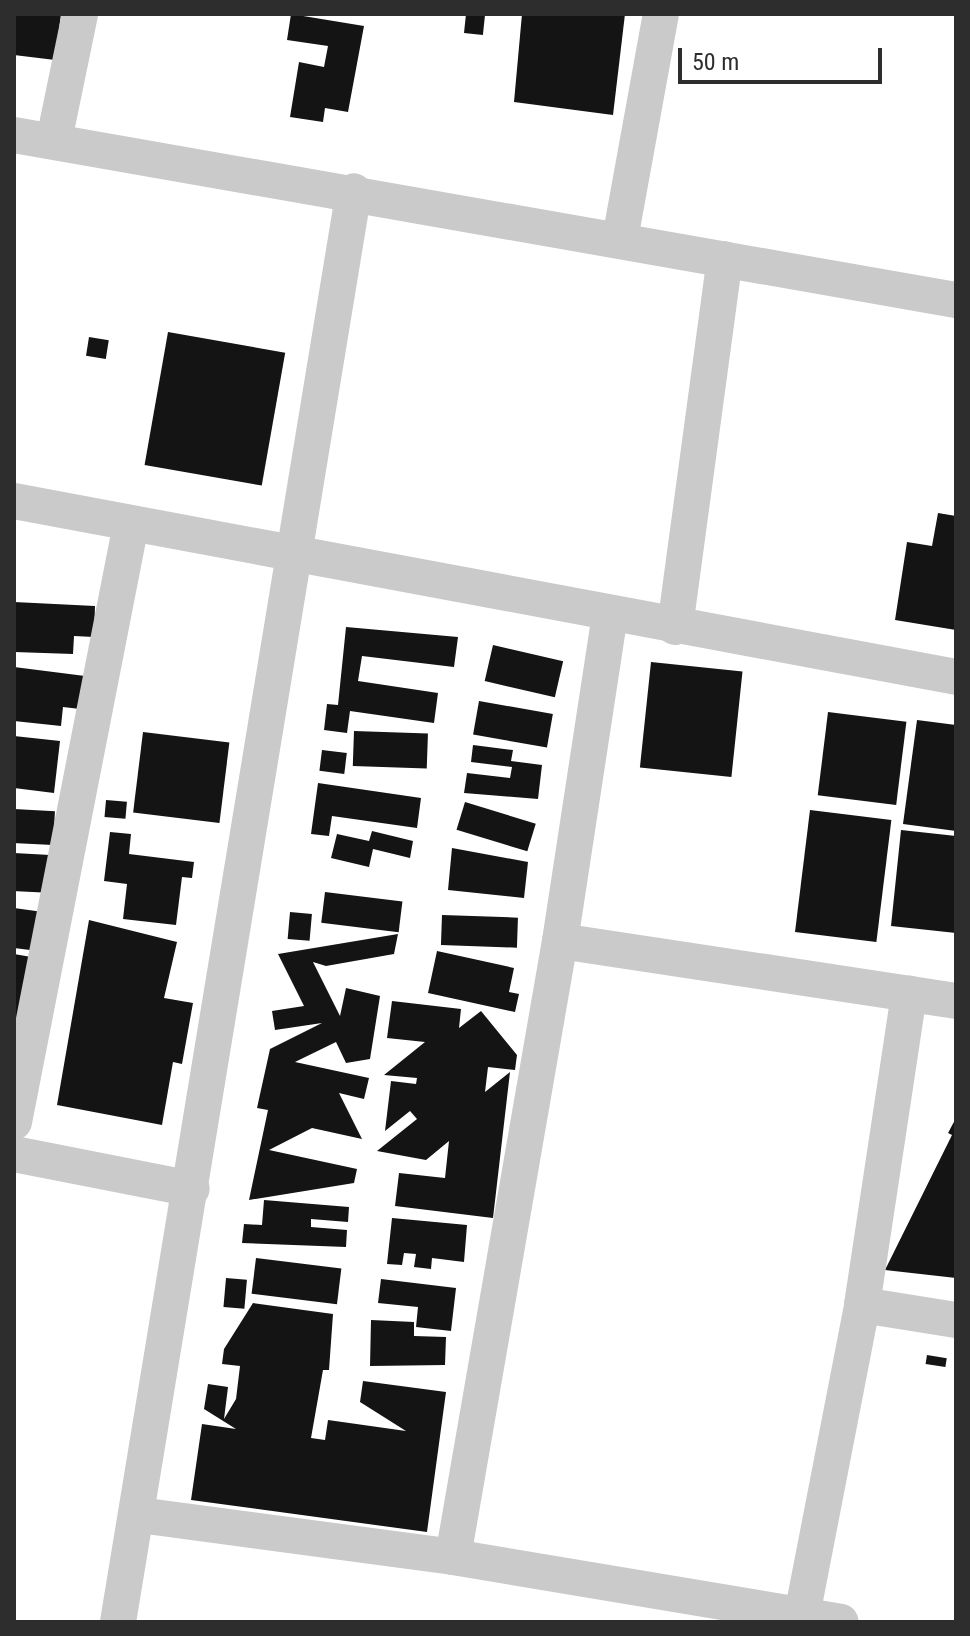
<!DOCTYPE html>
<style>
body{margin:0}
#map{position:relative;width:970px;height:1636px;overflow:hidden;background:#fff;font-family:"Roboto Condensed",sans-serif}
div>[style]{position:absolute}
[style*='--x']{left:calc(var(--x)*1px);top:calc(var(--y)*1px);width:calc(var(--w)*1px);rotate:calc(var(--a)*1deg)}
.building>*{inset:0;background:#141414;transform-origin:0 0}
.minor>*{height:36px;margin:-18px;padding:0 18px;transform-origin:18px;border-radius:18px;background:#cacaca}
span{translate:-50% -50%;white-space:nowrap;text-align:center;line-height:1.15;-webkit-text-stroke:8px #fff;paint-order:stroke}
.frame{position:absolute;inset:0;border:16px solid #2d2d2d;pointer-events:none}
.scale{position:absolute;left:678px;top:48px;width:204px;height:36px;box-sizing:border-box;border:4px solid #2d2d2d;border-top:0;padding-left:10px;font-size:24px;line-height:28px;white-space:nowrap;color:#2d2d2d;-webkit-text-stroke:6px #fff;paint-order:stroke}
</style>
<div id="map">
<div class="building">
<i style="clip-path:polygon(14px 14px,61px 14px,55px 60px,14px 55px)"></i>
<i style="clip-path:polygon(291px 14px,364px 26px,348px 112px,325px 108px,323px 122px,290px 117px,299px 62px,324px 67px,328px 46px,287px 40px)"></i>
<i style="left:466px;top:14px;width:19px;height:19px;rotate:6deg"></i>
<i style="clip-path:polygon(522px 14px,625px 14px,613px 115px,514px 102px)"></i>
<i style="left:168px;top:332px;width:119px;height:135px;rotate:10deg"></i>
<i style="left:89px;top:337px;width:20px;height:19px;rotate:9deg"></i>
<i style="clip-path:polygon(938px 513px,956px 516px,956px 630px,895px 620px,907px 542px,932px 546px)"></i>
<i style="clip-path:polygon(14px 602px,95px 606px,94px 637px,74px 636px,73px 654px,14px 652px)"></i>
<i style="clip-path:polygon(346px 627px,458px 637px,454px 667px,362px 656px,358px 681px,438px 693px,434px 723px,350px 711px,347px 733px,324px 730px,327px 704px,338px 705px)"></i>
<i style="left:493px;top:645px;width:72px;height:37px;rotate:13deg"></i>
<i style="left:651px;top:662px;width:92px;height:106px;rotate:6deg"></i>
<i style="clip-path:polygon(14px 667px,85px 676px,80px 709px,63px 707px,61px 726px,14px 721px)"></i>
<i style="left:479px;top:701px;width:75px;height:34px;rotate:10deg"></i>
<i style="left:828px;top:712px;width:79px;height:84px;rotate:7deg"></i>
<i style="clip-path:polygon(917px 720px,956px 725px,956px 831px,903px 824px)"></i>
<i style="left:354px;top:731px;width:74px;height:35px;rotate:2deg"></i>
<i style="left:143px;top:732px;width:87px;height:81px;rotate:7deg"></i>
<i style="clip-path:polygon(14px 736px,60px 741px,54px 793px,14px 788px)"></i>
<i style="clip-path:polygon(473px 745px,513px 750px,511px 761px,542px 765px,538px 799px,464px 793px,467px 773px,510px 778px,512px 767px,471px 762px)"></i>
<i style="left:322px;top:750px;width:25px;height:21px;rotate:7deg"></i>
<i style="clip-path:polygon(318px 783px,421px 798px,417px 828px,332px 816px,329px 836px,311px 834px)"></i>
<i style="left:106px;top:800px;width:21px;height:17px;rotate:5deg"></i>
<i style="left:465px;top:802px;width:74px;height:29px;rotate:17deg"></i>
<i style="left:14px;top:809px;width:41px;height:34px;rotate:3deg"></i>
<i style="left:810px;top:810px;width:82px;height:123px;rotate:7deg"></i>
<i style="clip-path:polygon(901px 830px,956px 836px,956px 933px,891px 926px)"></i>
<i style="clip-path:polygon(372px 831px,413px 841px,410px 858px,373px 849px,369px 867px,331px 858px,337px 834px,369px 841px)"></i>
<i style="clip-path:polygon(110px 832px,131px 834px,129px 854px,194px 862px,192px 878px,182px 877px,176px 925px,123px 919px,127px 884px,104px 881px)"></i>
<i style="clip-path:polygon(452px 848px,528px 862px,524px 898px,448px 890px)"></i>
<i style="left:14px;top:853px;width:36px;height:38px;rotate:3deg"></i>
<i style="left:325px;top:892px;width:78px;height:31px;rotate:7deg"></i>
<i style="clip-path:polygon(14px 908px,43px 912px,38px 951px,14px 948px)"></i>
<i style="left:290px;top:912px;width:22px;height:27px;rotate:5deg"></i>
<i style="left:442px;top:915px;width:76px;height:30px;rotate:2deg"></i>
<i style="clip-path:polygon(89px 920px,177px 942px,164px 998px,193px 1003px,182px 1064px,173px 1062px,162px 1125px,57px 1105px)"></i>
<i style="clip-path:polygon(398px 934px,394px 954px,326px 966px,313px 962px,340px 1016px,346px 988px,380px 996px,370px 1059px,346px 1063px,336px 1042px,295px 1062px,369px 1078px,364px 1099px,339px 1093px,362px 1139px,312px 1128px,269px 1150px,357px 1169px,354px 1183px,249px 1200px,268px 1110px,257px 1108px,270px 1049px,322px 1023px,275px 1030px,272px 1011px,304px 1006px,278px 954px)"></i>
<i style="clip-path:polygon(437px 951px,514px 968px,509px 992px,519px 994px,515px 1012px,428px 993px)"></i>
<i style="clip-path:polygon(14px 954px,37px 958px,14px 1072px)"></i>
<i style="clip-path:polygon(392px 1001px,461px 1009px,459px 1028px,481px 1011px,517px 1055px,515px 1070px,488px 1067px,485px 1092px,510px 1072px,493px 1218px,395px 1206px,399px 1173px,445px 1178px,449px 1141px,426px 1160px,377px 1151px,417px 1119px,410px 1111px,385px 1131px,391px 1081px,416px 1084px,417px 1078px,384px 1075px,425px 1042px,387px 1038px)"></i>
<i style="clip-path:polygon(956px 1118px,956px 1278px,885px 1270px,952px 1135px,948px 1133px)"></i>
<i style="clip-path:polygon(264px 1200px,349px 1207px,348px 1222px,311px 1219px,311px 1227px,347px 1230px,346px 1247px,242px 1243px,244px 1224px,262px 1225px)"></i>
<i style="clip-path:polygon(392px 1218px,467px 1225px,464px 1262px,432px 1258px,431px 1269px,414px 1267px,416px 1254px,404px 1253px,402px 1265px,387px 1264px)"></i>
<i style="left:256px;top:1258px;width:86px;height:36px;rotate:7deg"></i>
<i style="left:226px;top:1278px;width:21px;height:29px;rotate:5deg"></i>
<i style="clip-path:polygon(381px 1279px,456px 1288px,451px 1331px,416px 1327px,418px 1307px,378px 1303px)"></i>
<i style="clip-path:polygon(253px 1303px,333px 1314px,329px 1370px,323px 1370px,311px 1438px,325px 1440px,328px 1420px,406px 1431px,360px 1402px,363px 1381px,446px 1392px,427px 1532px,191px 1500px,202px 1424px,236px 1429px,204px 1409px,208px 1384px,228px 1387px,224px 1419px,236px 1399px,240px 1366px,222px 1364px,224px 1349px)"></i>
<i style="clip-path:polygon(371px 1320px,414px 1322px,414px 1336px,446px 1337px,445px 1365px,370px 1366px)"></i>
<i style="left:927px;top:1355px;width:20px;height:9px;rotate:9deg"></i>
</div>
<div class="minor">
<i style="--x:14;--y:135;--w:956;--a:9.94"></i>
<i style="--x:54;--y:140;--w:129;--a:-78.3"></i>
<i style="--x:620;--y:239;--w:229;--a:-79.7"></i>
<i style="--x:14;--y:501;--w:958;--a:10.58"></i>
<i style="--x:675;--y:627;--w:371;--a:-82.3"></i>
<i style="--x:560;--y:941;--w:401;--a:8.6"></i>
<i style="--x:14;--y:1122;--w:609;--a:-78.93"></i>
<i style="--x:14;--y:1154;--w:181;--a:11.1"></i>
<i style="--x:862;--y:1305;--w:95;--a:9.1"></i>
<i style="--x:139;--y:1515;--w:317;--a:7.6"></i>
<i style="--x:453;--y:1557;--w:393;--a:9.5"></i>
<i style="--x:453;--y:1557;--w:625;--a:-80.15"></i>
<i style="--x:560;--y:941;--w:330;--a:-81.3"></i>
<i style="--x:802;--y:1615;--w:316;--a:-79"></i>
<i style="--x:862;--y:1305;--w:315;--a:-81.4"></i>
<i style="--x:118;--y:1622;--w:1450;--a:-80.64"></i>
</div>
<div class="frame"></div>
<div class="scale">50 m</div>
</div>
